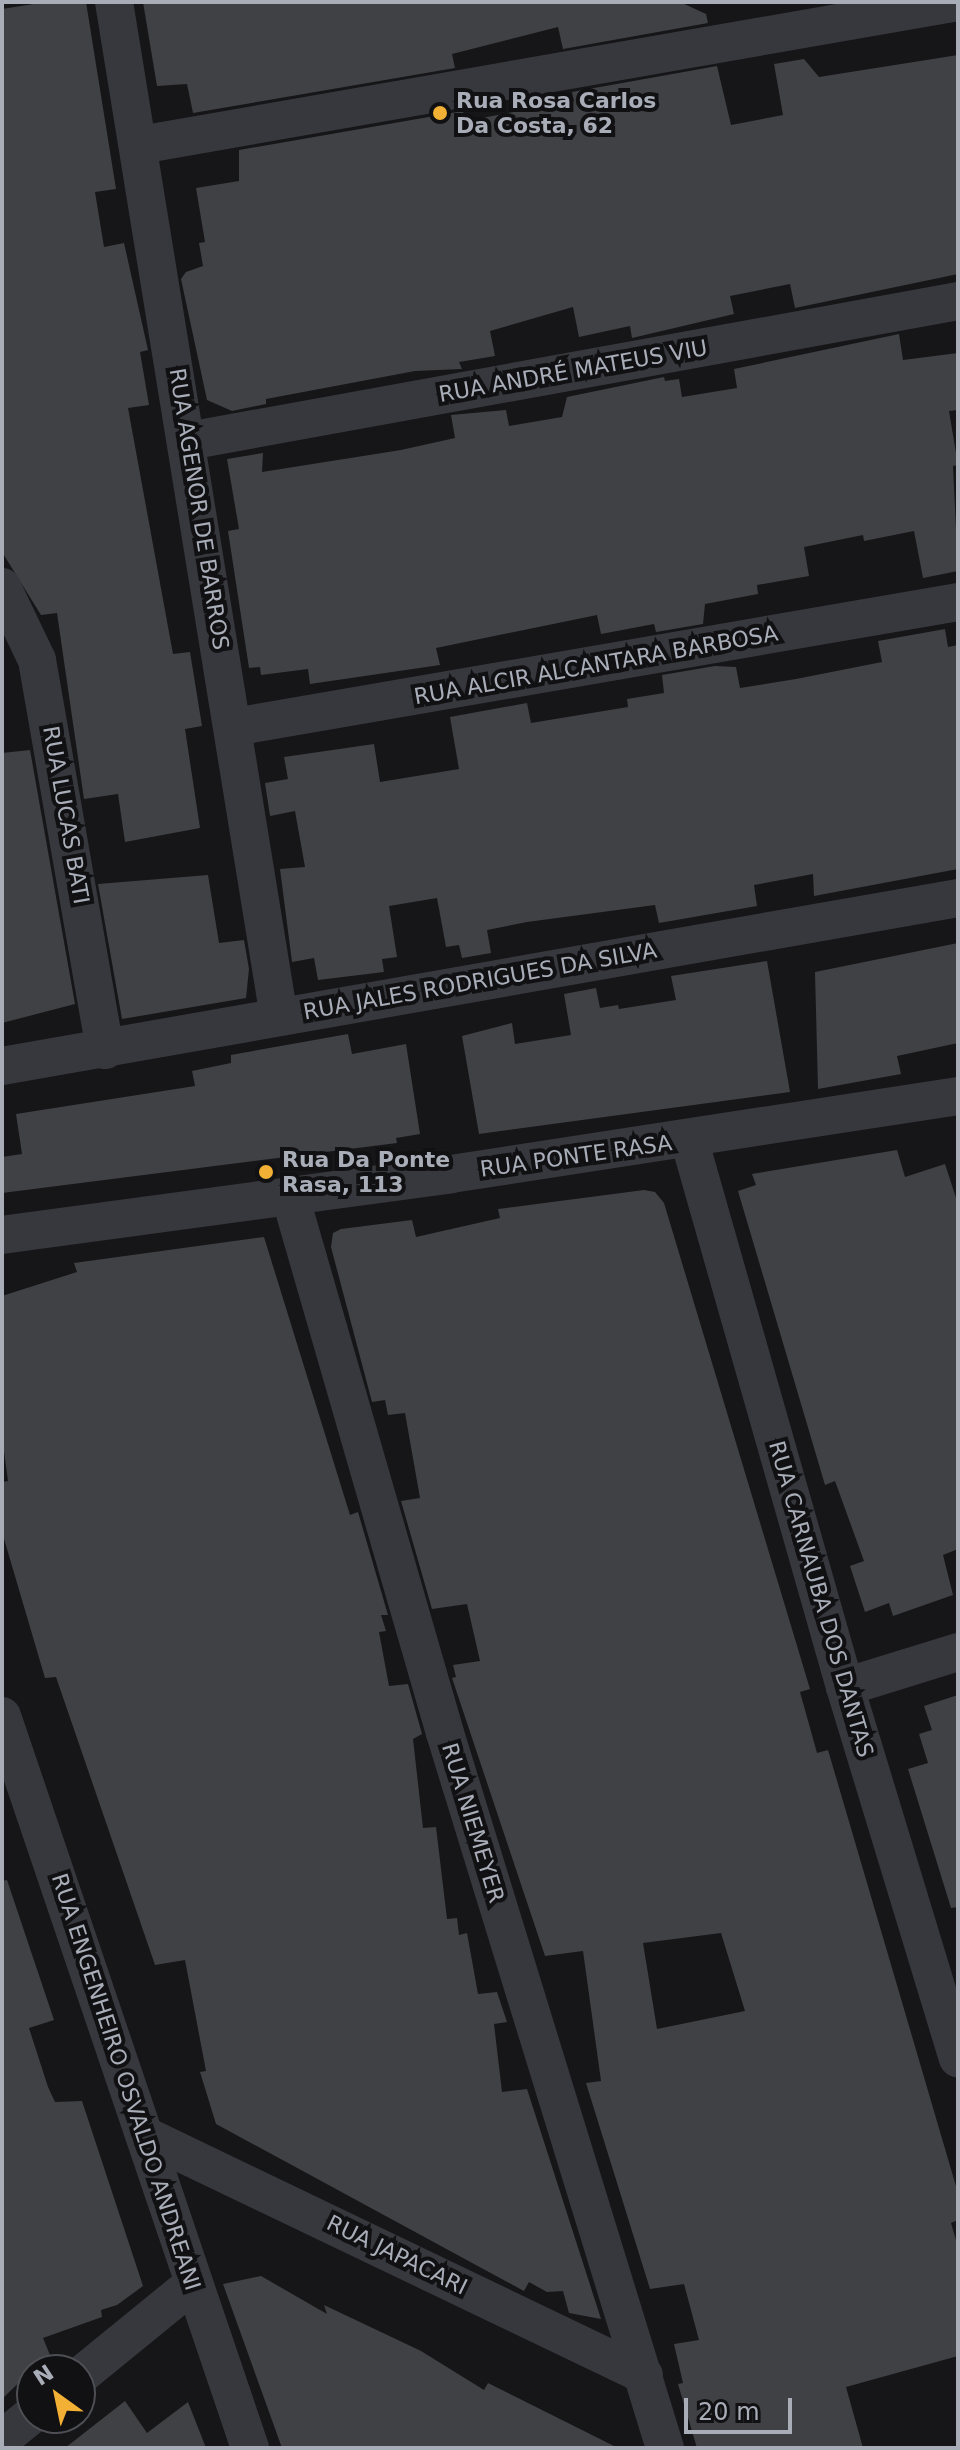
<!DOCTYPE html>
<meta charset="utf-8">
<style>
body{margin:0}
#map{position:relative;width:960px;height:2450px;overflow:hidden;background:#161618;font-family:"DejaVu Sans",sans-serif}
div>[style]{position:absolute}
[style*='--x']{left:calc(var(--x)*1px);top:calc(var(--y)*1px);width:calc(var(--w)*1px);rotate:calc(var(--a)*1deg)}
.building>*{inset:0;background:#404145}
.street>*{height:38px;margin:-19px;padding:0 19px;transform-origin:19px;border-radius:19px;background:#37383d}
.dots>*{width:22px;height:22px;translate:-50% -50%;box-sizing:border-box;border:4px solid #111113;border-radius:50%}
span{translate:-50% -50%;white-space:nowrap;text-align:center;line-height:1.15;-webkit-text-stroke:8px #111113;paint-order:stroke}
.poi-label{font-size:22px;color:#a8adb8;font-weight:700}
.left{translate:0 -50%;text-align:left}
.street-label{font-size:22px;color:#a8adb8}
.frame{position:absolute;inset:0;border:4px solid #a8adb8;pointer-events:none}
.north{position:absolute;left:16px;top:2354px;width:80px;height:80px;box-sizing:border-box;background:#111113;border:2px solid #4d4f55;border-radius:50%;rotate:327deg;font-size:22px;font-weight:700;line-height:32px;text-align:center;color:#a8adb8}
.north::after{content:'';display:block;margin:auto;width:28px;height:36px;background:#f2b134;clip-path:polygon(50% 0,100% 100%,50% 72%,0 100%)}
.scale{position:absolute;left:684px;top:2398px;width:108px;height:36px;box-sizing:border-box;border:4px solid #a8adb8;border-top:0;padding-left:10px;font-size:24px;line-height:28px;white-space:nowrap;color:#a8adb8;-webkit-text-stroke:6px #111113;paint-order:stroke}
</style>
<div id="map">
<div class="building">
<i style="clip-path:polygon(46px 2px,86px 2px,116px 189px,95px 192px,104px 247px,124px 243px,148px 350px,140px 352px,149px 405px,128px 408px,173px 654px,190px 652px,202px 726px,185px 729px,200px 828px,125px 842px,118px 794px,84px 799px,57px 613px,41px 615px,2px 552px,2px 9px)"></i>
<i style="clip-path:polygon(143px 2px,680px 2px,706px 14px,708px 23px,563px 49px,558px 27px,452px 54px,455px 68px,193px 113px,187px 84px,157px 86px)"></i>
<i style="clip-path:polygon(958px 55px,958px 274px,795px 308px,790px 284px,730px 296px,734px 314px,632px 338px,630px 326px,579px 337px,573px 307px,490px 331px,495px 356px,459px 362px,462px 369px,415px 371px,266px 399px,266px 404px,232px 411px,207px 400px,181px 279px,186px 272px,203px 266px,199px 243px,205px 242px,196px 188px,239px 181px,239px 150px,463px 111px,465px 121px,574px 101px,572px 92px,717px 66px,731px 125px,783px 115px,774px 64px,804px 59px,819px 77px)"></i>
<i style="clip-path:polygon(899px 334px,903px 360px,958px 353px,958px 410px,949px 411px,958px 465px,953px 466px,958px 571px,923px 578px,914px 531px,864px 541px,863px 535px,804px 547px,809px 576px,757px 585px,758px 594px,705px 604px,703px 624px,656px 632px,654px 624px,601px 634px,597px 615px,436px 648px,440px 665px,310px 684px,308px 669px,261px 675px,260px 667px,249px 668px,228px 531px,239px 529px,227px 459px,263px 453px,262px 472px,401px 450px,455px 438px,451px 415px,506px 410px,509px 426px,562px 417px,567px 397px,664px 377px,665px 381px,679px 379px,682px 397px,737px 388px,734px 369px)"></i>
<i style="clip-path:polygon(945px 629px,948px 647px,958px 645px,958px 869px,814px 896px,813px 874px,754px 885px,757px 906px,659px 923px,655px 905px,527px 922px,487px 930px,491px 953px,462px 958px,459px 945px,446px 947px,437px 898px,389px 906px,397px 957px,382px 959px,384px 972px,318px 980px,314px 958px,292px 962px,280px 869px,305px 867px,295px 811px,270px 816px,265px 783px,288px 779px,284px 757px,374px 744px,380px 782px,459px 769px,450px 717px,527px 703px,531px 723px,628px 707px,627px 699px,664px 693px,662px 675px,715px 666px,736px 667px,740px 688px,796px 679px,882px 662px,878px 641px)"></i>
<i style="clip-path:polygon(30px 750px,75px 1004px,2px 1023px,2px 753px)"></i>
<i style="clip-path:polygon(208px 875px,219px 943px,244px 940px,249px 969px,246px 998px,122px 1019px,98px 884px)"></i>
<i style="clip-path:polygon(958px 943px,958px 1043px,897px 1056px,901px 1074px,818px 1089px,815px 972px)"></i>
<i style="clip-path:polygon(767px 961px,790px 1092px,479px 1134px,462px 1036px,512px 1023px,515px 1044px,571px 1035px,564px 994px,596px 988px,600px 1008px,618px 1005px,619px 1009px,676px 1000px,671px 976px)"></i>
<i style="clip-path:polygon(348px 1034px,352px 1054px,406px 1044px,420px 1134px,396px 1138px,397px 1143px,2px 1193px,2px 1157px,22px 1154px,16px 1114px,195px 1086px,192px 1071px,231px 1063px,231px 1055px)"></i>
<i style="clip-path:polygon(897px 1150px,905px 1177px,945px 1164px,958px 1204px,958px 1549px,943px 1555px,953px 1595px,893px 1616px,889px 1603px,865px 1612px,850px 1566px,864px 1561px,835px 1481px,825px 1485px,738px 1191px,756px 1185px,752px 1174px)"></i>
<i style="clip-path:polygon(evenodd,644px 1190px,655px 1192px,664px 1203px,810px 1689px,800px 1692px,817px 1753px,828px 1750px,958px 2193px,958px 2220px,951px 2223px,958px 2247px,958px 2356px,846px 2387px,863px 2448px,697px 2448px,678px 2384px,683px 2383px,674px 2344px,699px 2340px,684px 2284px,650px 2289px,586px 2083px,601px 2081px,583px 1951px,545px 1956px,452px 1678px,456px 1677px,453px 1665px,480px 1661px,467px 1604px,432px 1609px,401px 1501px,420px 1498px,405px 1413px,388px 1415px,385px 1400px,372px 1402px,331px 1247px,333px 1233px,341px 1229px,412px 1220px,416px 1237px,500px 1218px,498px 1209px,644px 1190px,721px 1933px,745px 2011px,657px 2029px,643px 1943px,721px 1933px)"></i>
<i style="clip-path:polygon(264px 1237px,350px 1515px,358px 1512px,388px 1615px,381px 1615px,386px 1631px,379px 1632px,389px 1686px,408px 1684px,422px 1734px,413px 1739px,423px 1828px,436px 1827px,447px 1919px,457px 1918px,459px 1935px,467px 1933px,478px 1994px,497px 1992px,507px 2022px,494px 2024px,502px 2092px,527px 2089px,601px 2319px,569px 2313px,563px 2291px,547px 2292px,529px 2282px,524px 2291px,216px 2124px,200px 2072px,206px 2071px,185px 1960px,155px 1965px,56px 1677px,45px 1678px,2px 1532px,2px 1482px,8px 1481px,2px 1437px,2px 1296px,77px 1272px,74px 1263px)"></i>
<i style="clip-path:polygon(958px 1695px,958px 1907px,951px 1908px,908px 1769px,928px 1763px,919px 1734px,932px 1730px,924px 1706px)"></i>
<i style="clip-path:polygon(7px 1880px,54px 2020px,29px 2028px,48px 2087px,55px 2102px,82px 2101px,143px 2286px,117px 2305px,101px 2310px,102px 2317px,43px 2338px,52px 2360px,32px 2370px,2px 2399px,2px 1881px)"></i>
<i style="clip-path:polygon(261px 2276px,327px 2314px,324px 2305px,421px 2351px,484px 2390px,488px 2383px,618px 2448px,282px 2448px,223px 2284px)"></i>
<i style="clip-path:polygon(125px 2401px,147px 2433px,188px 2402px,206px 2448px,65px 2448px)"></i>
</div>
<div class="street">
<i style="--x:114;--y:2;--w:1028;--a:80.77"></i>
<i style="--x:140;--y:145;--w:830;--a:-9.92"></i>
<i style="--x:188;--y:441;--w:783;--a:-10.3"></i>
<i style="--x:2;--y:587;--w:81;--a:64.4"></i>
<i style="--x:37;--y:660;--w:396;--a:80.1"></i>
<i style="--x:234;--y:727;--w:735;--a:-9.8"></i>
<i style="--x:2;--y:1066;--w:971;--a:-9.97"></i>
<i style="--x:689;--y:1139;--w:570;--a:74.11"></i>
<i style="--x:845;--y:1687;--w:388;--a:73.1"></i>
<i style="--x:290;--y:1196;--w:559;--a:73.9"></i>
<i style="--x:445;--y:1733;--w:748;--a:72.9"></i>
<i style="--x:2;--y:1235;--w:453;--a:-7.7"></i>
<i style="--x:451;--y:1174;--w:513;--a:-8.75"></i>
<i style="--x:845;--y:1687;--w:118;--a:-17.2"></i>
<i style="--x:2;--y:1716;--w:773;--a:71.28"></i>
<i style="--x:148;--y:2137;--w:550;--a:25.63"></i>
<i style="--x:80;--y:2376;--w:146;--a:-39.2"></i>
<i style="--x:2;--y:2439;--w:38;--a:-39"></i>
</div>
<div class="dots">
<i style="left:440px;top:113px;background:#f2b134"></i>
<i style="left:266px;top:1172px;background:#f2b134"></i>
</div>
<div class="poi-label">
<span class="left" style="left:456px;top:113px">Rua Rosa Carlos<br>Da Costa, 62</span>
<span class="left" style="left:282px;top:1172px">Rua Da Ponte<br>Rasa, 113</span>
</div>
<div class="street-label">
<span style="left:573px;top:371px;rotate:-10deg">RUA ANDRÉ MATEUS VIU</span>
<span style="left:199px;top:509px;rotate:81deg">RUA AGENOR DE BARROS</span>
<span style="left:596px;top:665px;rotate:-10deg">RUA ALCIR ALCANTARA BARBOSA</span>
<span style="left:66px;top:815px;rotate:80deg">RUA LUCAS BATI</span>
<span style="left:480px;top:981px;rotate:-10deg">RUA JALES RODRIGUES DA SILVA</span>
<span style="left:576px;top:1156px;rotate:-8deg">RUA PONTE RASA</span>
<span style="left:821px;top:1599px;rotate:74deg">RUA CARNAUBA DOS DANTAS</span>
<span style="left:473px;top:1823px;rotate:73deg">RUA NIEMEYER</span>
<span style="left:126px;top:2082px;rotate:72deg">RUA ENGENHEIRO OSVALDO ANDREANI</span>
<span style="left:397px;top:2255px;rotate:26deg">RUA JAPACARI</span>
</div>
<div class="frame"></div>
<div class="north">N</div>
<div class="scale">20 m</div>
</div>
